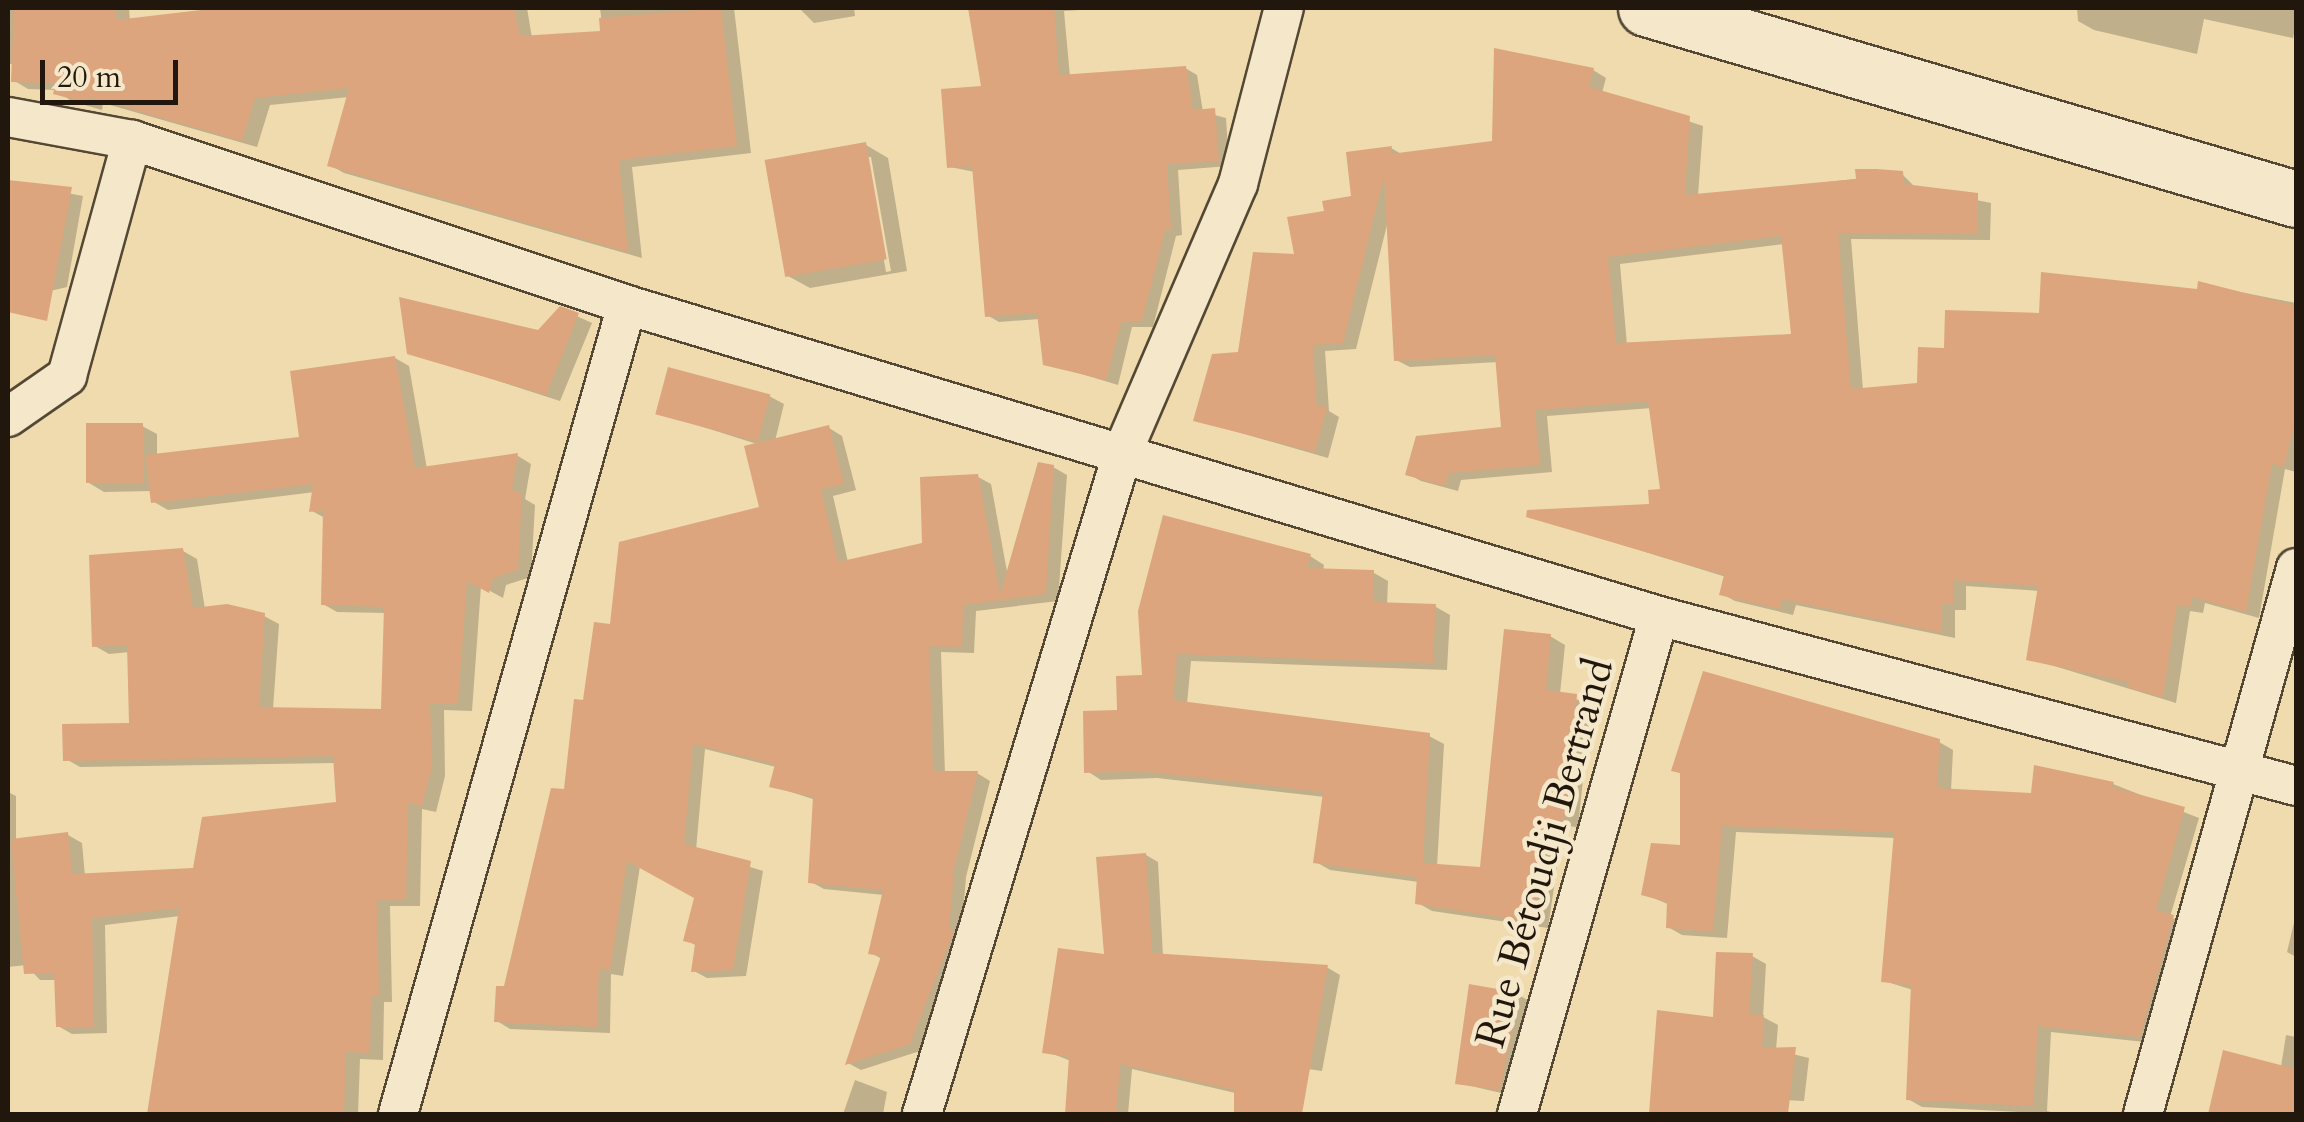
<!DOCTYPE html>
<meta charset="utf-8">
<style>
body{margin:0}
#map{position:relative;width:2304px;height:1122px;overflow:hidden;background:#efdbae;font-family:Cardo,serif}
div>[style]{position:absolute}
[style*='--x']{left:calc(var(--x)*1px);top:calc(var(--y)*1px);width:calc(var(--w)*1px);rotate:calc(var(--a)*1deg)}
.shadow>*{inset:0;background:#0003}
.building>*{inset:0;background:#dca57e;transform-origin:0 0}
.roads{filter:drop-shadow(2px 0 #544834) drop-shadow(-2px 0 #544834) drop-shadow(0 2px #544834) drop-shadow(0 -2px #544834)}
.street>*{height:38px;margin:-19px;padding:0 19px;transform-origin:19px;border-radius:19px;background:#f5e8ca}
.secondary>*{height:55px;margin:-27.5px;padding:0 27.5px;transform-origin:27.5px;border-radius:27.5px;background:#f5e8ca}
span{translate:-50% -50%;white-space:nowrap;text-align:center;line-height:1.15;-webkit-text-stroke:9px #f5e8ca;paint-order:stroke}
.street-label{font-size:42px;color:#21170c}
.frame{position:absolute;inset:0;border:10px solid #21170c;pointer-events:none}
.scale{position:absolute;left:40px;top:60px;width:138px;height:45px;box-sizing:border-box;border:5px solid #21170c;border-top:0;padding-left:12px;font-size:30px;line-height:35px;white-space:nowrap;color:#21170c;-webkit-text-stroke:8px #f5e8ca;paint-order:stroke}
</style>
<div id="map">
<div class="shadow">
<i style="clip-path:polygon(8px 8px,129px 8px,130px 21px,227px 8px,527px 8px,532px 38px,603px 33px,600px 8px,734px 8px,751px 153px,632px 167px,642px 258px,344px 173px,330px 165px,349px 97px,270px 105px,257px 147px,103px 103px,102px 110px,71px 101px,57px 90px,28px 89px,13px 80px,14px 64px,8px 64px)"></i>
<i style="clip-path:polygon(799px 8px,854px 8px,855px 16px,814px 23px)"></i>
<i style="clip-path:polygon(969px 8px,1114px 8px,1064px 11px,1070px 77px,1185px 68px,1197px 75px,1203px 112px,1226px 118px,1229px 166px,1178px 170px,1182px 235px,1176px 236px,1153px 327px,1132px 327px,1118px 385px,1045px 363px,1040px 319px,999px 322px,987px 315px,975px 172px,950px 167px,984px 88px)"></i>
<i style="clip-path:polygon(2077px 8px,2296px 8px,2296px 25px,2293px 38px,2204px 19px,2197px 54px,2094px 30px,2078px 21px)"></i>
<i style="clip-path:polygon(evenodd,1593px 70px,1606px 78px,1602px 93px,1703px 126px,1698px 196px,1902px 174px,1916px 188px,1991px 203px,1990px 240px,1851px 239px,1863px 390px,1919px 385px,1946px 350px,2042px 315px,2199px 292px,2200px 284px,2296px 303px,2296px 472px,2285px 469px,2259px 618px,2205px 603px,2203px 613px,2190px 611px,2176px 703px,2028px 658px,2040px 591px,1966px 586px,1966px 610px,1955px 610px,1955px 638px,1796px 605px,1793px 615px,1735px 601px,1722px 594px,1726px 577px,1529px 516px,1651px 506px,1663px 492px,1652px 408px,1547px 416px,1552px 472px,1461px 480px,1458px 491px,1421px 481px,1408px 474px,1504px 429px,1498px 362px,1410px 367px,1396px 360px,1388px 221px,1356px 349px,1325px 351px,1329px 411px,1339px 417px,1328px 458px,1196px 420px,1326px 213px,1354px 198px,1391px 148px,1403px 155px,1495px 144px,1593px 70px,1784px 244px,1794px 336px,1627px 345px,1620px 264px,1784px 244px)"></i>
<i style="clip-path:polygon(evenodd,866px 145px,888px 158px,907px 271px,810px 288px,788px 276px,866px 145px,866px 157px,871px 157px,891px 271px,886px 272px,866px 157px)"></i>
<i style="clip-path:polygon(8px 182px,83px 196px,67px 287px,8px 301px)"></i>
<i style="clip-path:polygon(561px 309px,592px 323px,560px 401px,409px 352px,539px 332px)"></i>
<i style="clip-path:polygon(395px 358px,409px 366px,427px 469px,518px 456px,531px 464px,525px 499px,535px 505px,531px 577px,506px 585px,503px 598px,481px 586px,472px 711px,444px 710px,445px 776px,436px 812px,422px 809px,420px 906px,390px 906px,392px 1002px,384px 1002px,383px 1060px,360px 1059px,358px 1114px,149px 1114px,180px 916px,105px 925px,107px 1033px,72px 1034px,58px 1026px,57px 980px,40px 980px,26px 965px,8px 967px,8px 792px,16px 796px,16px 841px,68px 835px,82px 843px,85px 876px,195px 870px,339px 804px,336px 763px,80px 767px,66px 759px,131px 726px,130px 652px,109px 654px,95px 646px,183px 551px,197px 559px,205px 609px,264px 616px,279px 624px,273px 709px,383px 712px,386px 613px,337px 612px,323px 604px,325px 518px,312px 511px,315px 492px,168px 510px,154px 502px,152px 491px,104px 492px,89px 483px,142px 426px,157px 434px,157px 456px,302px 440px)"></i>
<i style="clip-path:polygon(769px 396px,784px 404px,775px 441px,829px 428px,842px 436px,856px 490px,833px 496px,848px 562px,925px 545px,978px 477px,991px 484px,1008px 577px,1053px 467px,1067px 475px,1058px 601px,976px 611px,974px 653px,941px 652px,945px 774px,977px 773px,990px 781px,966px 877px,961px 938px,923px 1050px,861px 1070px,848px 1063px,882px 959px,871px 953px,884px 895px,824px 889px,811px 882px,816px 800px,772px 786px,776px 767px,705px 749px,696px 850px,763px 871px,746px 976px,707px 978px,694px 971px,697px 946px,686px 940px,697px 897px,640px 866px,623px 976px,611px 974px,610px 1033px,510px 1029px,497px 1021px,612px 627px,762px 509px,760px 445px,659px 413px)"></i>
<i style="clip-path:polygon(1310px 556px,1324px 565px,1323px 571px,1374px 573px,1388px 581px,1387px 605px,1436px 607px,1450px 615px,1447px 670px,1191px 661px,1187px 704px,1429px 736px,1444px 744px,1437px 867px,1482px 870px,1550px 636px,1565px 645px,1560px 694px,1591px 704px,1578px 827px,1563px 826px,1548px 928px,1432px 911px,1418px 903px,1419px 882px,1330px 870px,1316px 862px,1325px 797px,1157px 778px,1101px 780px,1087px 771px,1144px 677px)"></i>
<i style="clip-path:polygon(1704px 674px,1939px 742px,1953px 750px,1951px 791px,2033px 795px,2113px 784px,2199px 818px,2170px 917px,2187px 925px,2154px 1043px,2051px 1032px,2047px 1111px,2058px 1114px,1922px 1107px,1908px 1099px,1913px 990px,1884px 981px,1896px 838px,1736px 832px,1727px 938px,1682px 935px,1668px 927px,1670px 905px,1644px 894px,1683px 848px,1683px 775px,1674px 770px)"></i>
<i style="clip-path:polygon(1146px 855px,1158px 862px,1163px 956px,1328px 968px,1340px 975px,1322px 1071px,1280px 1065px,1274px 1102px,1132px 1069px,1128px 1114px,1067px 1114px,1071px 1061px,1045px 1051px,1106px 957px)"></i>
<i style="clip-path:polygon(2296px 914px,2296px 957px,2287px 952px)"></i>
<i style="clip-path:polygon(1752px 956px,1766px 964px,1763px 1017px,1778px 1025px,1776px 1050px,1809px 1058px,1804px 1101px,1742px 1098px,1741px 1114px,1651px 1114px,1659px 1013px,1716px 1020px)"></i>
<i style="clip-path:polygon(1519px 995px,1532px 1003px,1514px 1096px,1458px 1083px)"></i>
<i style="clip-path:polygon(2286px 1035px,2296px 1037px,2296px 1114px,2210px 1114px,2225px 1053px,2281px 1067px)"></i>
<i style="clip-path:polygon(855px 1080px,887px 1092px,883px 1114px,843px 1114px)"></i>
</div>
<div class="building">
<i style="clip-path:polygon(14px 8px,116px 8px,116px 20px,218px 8px,514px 8px,520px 36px,600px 31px,599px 18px,721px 8px,737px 146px,619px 160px,628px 252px,327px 166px,349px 88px,255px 98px,242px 141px,89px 97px,87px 103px,53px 94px,56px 83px,11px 82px)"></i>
<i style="clip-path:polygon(968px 8px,1054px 8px,1059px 75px,1186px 66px,1193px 110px,1215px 108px,1219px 161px,1167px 164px,1171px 230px,1165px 230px,1142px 321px,1121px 322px,1106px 380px,1043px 365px,1037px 313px,985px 317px,972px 166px,947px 168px,941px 89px,981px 86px)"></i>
<i style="clip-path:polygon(evenodd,1494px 48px,1594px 68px,1589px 87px,1690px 116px,1685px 195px,1856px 179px,1855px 169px,1876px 169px,1903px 171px,1904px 184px,1978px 193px,1978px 234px,1838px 233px,1851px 389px,1917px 383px,1918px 347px,1944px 348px,1945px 310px,2039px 313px,2041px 272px,2197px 289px,2198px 281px,2296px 306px,2296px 416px,2284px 467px,2272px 464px,2246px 612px,2192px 597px,2190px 607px,2177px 605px,2163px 697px,2128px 688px,2129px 682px,2026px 660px,2038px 586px,1953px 580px,1953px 604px,1942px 604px,1942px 633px,1782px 599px,1780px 609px,1719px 595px,1724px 575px,1526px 517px,1527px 510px,1649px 504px,1648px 490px,1660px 489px,1648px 401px,1535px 410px,1540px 465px,1448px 473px,1445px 486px,1405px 475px,1416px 436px,1501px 427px,1495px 355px,1394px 361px,1384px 176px,1343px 343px,1313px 345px,1316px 404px,1327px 407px,1315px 452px,1193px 421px,1212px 354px,1238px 352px,1253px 252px,1294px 254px,1287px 217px,1324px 211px,1322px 201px,1351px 196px,1346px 152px,1392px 146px,1390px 154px,1492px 141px,1494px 48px,1781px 236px,1791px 334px,1616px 343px,1608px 257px,1781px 236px)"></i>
<i style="left:866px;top:142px;width:119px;height:103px;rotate:80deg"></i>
<i style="clip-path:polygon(8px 180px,72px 187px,47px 321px,8px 312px)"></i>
<i style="clip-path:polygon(399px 297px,538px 330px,560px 306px,579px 313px,546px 395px,407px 354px)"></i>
<i style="clip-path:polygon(395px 356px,415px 468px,518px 453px,512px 490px,522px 494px,518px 570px,493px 578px,489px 593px,467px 581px,458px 704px,430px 704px,432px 767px,422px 806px,408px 803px,406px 900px,377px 899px,379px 995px,371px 995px,370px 1053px,346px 1052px,344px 1114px,147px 1114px,179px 908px,92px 918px,94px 1027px,56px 1027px,54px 973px,24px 974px,11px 839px,68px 832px,72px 874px,193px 868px,202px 817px,336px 802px,333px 756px,63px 761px,62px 724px,129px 723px,127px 645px,92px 647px,89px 555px,183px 548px,193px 608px,227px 604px,265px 613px,259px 707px,381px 709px,384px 607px,321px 605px,323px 510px,309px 512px,313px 484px,151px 503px,145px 455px,299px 437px,290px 371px)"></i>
<i style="left:668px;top:367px;width:106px;height:49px;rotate:15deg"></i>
<i style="left:143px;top:423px;width:60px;height:57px;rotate:90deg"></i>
<i style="clip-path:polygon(829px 425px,844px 484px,821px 489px,838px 562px,922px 543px,920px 477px,978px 474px,1000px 595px,1038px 462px,1054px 465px,1046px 594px,963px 605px,962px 647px,929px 646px,933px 771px,978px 771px,954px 869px,949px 930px,954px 931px,910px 1044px,845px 1065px,881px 956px,868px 954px,883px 890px,808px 883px,813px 797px,769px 787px,775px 764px,693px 744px,684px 844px,751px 861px,733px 970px,691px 972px,695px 944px,683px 941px,694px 898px,627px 861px,610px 970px,599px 968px,597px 1027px,494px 1022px,496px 986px,504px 986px,551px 788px,564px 789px,574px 699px,583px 700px,594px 622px,610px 624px,619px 542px,759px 507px,744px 446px)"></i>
<i style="clip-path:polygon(1163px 515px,1311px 554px,1307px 568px,1374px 570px,1373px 602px,1436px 604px,1433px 663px,1177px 654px,1173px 700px,1430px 733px,1423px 863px,1480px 867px,1504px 629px,1551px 634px,1546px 690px,1577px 694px,1564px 821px,1549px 819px,1533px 922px,1415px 904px,1417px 877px,1313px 863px,1323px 792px,1141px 771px,1084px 773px,1083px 711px,1117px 710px,1116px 676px,1142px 675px,1138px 611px)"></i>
<i style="clip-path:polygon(1703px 671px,1940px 739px,1937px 788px,2031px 793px,2034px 765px,2114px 782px,2112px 787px,2185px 807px,2156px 910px,2174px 915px,2140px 1037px,2038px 1026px,2033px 1106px,1906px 1100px,1911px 985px,1881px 982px,1894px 832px,1722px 826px,1713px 932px,1666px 928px,1667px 902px,1641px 895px,1651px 843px,1680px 845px,1680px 773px,1671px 771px)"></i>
<i style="clip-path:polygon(1146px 853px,1152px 953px,1328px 965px,1302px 1114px,1234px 1114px,1234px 1090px,1120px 1064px,1116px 1114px,1065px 1114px,1069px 1057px,1042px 1053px,1058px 948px,1104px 954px,1096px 857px)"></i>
<i style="clip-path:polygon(1716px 952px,1753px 953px,1749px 1014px,1764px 1015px,1762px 1048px,1796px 1047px,1788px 1114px,1649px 1114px,1657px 1010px,1713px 1017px)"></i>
<i style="clip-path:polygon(1469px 984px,1520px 993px,1500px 1090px,1455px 1084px)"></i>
<i style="clip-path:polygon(2223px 1050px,2296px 1069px,2296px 1114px,2208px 1114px)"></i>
</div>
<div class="roads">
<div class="street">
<i style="--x:8;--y:117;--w:126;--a:10.5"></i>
<i style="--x:132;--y:140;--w:522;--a:18.43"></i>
<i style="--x:627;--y:305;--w:1078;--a:16.77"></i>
<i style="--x:1659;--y:616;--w:659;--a:14.94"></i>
<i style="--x:8;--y:417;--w:72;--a:-34.8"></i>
<i style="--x:67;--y:376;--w:245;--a:-74.6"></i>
<i style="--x:398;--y:1114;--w:841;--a:-74.2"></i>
<i style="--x:922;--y:1114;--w:693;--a:-73.13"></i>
<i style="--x:1123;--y:451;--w:291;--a:-66.7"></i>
<i style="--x:1238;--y:184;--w:182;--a:-75.4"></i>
<i style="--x:1517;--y:1114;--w:518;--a:-74.08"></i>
<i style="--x:2143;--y:1114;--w:567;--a:-74.35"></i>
</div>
<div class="secondary">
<i style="--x:1646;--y:8;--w:677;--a:16.38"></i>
</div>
</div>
<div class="street-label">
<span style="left:1545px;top:853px;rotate:-74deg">Rue Bétoudji Bertrand</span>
</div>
<div class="frame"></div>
<div class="scale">20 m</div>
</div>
